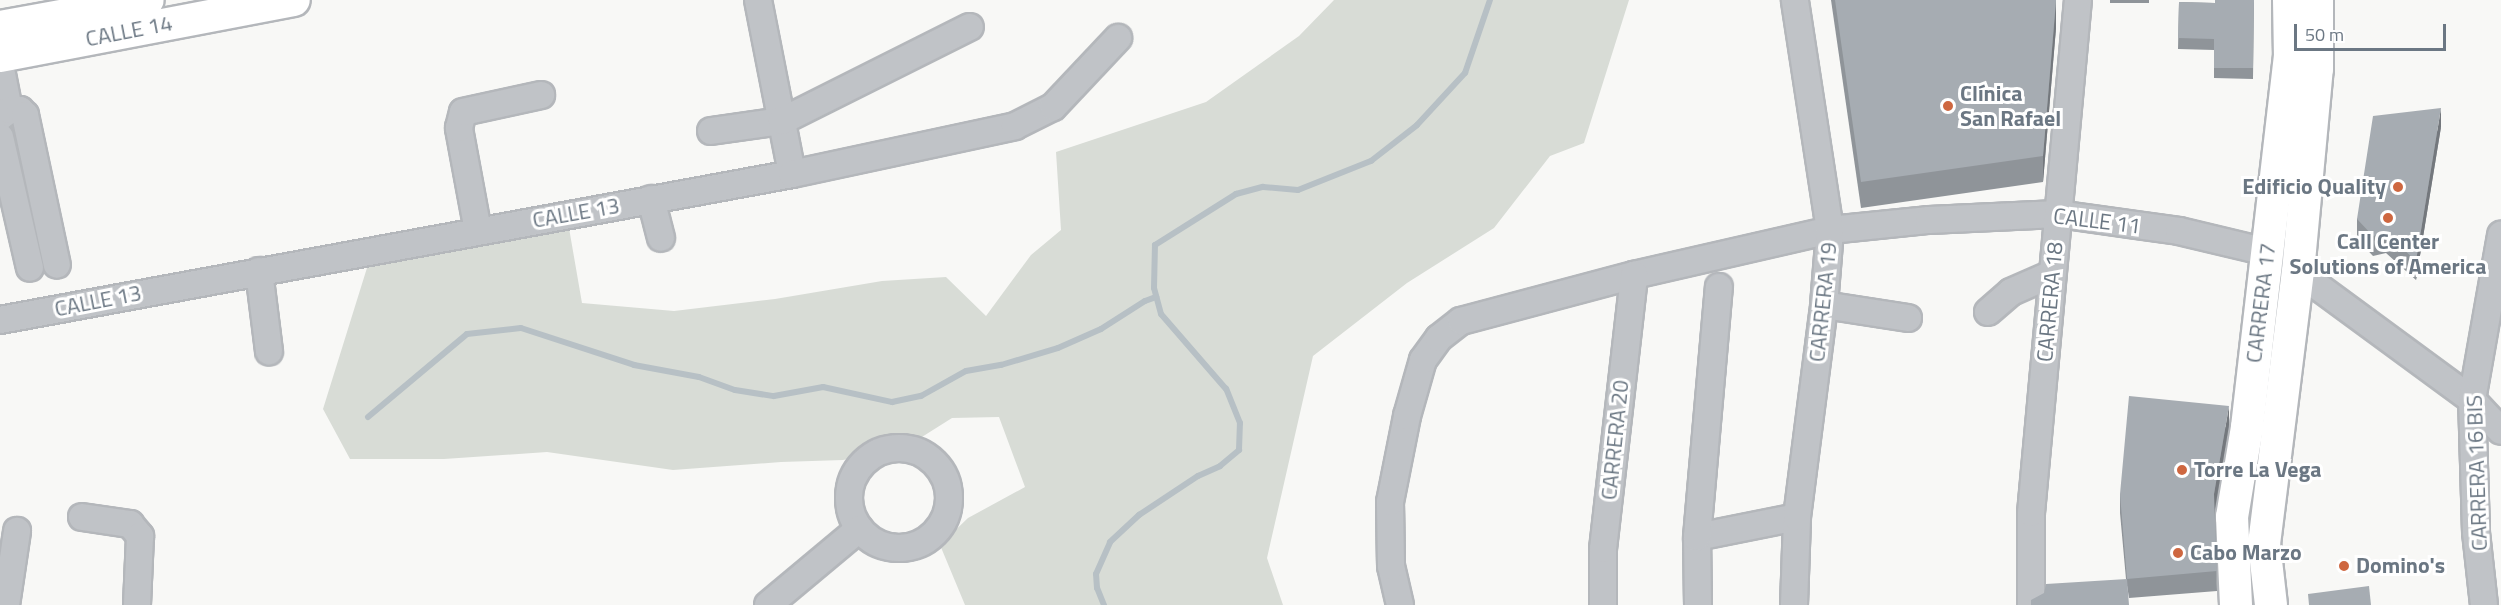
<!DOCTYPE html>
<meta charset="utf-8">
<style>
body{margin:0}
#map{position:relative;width:2501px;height:605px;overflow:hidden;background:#f8f8f6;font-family:"Titillium Web",sans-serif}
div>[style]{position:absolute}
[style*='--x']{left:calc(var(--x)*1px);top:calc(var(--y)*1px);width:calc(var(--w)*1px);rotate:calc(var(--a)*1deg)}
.green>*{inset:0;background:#d8dcd6}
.stream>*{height:6px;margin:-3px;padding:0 3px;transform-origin:3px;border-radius:3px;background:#b7c0c5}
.roads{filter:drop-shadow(2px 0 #b4b7bb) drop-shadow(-2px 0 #b4b7bb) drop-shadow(0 2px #b4b7bb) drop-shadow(0 -2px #b4b7bb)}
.minor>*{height:26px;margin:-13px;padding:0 13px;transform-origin:13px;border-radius:13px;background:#c0c3c7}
.minor>.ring{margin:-13px;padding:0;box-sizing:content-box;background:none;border:26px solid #c0c3c7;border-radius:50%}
.major>*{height:32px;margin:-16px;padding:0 16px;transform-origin:16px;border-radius:16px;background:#fff}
.wall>*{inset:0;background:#8f9499;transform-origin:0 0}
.shaded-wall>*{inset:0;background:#74787d}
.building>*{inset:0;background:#a6acb2}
.dots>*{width:16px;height:16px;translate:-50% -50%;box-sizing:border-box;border:3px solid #fff;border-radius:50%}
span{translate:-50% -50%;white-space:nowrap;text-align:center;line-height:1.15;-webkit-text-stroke:6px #fff;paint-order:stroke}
.street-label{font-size:22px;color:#6b7783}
.poi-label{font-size:22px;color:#6b7783;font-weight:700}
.left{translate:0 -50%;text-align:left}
.right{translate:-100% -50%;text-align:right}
.scale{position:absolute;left:2294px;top:24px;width:152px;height:27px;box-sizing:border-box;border:3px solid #6b7783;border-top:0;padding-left:8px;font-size:18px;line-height:21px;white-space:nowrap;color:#6b7783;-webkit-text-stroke:4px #fff;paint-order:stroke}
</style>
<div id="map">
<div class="green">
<i style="clip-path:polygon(1334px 0,1629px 0,1584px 143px,1550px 156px,1494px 228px,1407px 283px,1313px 356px,1267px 558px,1283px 605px,965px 605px,940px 545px,968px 518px,1025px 487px,999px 417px,952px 418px,906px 447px,843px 460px,781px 462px,673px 470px,547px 452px,444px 459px,350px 459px,323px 409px,371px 255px,569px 228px,582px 303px,674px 311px,775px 299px,882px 281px,946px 277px,986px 316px,1031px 255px,1061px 230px,1056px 152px,1206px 102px,1299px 36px)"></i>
</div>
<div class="stream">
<i style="--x:368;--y:417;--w:129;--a:-40"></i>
<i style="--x:467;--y:334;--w:54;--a:-6.3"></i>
<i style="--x:521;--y:328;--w:119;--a:18.1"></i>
<i style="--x:634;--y:365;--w:66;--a:10.5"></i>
<i style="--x:699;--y:377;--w:38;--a:20"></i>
<i style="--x:735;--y:390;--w:39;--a:9"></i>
<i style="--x:774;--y:396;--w:50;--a:-10.4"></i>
<i style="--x:823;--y:387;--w:71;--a:12.3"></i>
<i style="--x:892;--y:402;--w:30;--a:-12"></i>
<i style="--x:921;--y:396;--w:51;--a:-29.1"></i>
<i style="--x:966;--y:371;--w:36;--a:-10"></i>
<i style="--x:1001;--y:365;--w:59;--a:-16.6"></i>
<i style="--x:1058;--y:348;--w:47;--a:-23.8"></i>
<i style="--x:1101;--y:329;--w:52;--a:-32.5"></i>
<i style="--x:1145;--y:301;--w:12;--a:-20"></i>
<i style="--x:1104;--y:605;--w:18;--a:-112"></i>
<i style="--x:1097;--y:588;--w:14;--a:-94"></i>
<i style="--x:1096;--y:574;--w:35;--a:-66"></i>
<i style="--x:1110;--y:542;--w:40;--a:-43"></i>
<i style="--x:1139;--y:515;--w:71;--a:-33.5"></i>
<i style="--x:1198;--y:476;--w:24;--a:-24"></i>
<i style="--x:1220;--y:466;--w:25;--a:-40"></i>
<i style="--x:1239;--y:450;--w:27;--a:-88"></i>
<i style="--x:1240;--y:423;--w:37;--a:-112"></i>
<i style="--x:1226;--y:389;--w:99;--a:-130.9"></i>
<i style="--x:1161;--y:314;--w:27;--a:-105"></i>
<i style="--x:1154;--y:288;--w:43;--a:-88.7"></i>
<i style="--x:1155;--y:245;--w:96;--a:-32.2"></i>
<i style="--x:1236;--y:194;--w:28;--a:-15"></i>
<i style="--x:1263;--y:187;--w:35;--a:5"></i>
<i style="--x:1298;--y:190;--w:79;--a:-21.7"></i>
<i style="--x:1371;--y:161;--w:58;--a:-38"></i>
<i style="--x:1417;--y:125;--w:71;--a:-47.3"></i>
<i style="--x:1465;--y:73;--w:77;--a:-71.1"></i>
</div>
<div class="roads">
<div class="minor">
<i style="--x:758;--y:0;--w:177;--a:78.9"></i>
<i style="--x:0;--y:64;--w:47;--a:78.9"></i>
<i style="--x:0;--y:117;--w:11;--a:-38"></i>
<i style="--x:9;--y:110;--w:11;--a:0"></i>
<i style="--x:20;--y:110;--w:7;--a:45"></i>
<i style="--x:25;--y:115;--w:153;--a:78"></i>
<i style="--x:711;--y:131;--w:72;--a:-8"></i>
<i style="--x:782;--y:121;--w:210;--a:-26.6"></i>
<i style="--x:0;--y:137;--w:134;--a:77.1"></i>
<i style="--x:651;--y:199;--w:40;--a:75.6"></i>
<i style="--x:478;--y:231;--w:105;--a:-100.5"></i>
<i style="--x:459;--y:128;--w:16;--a:-76"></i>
<i style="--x:463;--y:112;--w:80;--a:-12.3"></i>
<i style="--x:259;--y:271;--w:81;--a:82.9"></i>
<i style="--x:1824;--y:305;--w:85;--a:8.8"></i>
<i style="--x:1988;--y:312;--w:30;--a:-41"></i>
<i style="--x:2011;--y:292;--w:45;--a:-23.7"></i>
<i style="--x:0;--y:320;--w:805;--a:-10.44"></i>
<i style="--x:792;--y:174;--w:228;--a:-12.1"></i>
<i style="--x:1015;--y:126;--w:42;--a:-26.6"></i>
<i style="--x:1053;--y:107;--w:95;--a:-46.7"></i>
<i class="ring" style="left:849px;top:448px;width:74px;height:74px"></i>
<i style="--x:82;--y:517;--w:49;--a:8.3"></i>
<i style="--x:130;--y:524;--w:16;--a:50"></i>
<i style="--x:140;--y:536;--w:69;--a:92.5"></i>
<i style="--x:1697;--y:537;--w:102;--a:-11.3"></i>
<i style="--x:6;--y:605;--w:75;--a:-81.5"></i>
<i style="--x:768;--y:605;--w:119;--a:-39.9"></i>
<i style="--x:1400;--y:605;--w:40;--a:-103"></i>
<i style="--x:1391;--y:566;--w:64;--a:-90.9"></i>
<i style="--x:1390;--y:502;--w:88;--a:-78.8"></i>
<i style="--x:1407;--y:416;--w:58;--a:-74.1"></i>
<i style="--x:1423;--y:360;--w:27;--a:-54"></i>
<i style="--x:1439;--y:338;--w:28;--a:-38"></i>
<i style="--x:1461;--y:321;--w:179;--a:-14.9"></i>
<i style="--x:1634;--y:275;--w:201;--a:-12.9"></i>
<i style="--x:1830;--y:230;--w:100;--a:-5.8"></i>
<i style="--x:1929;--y:220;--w:129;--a:-2.7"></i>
<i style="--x:2058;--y:214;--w:122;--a:8"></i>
<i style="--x:2179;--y:231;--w:90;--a:13.4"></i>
<i style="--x:2267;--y:252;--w:37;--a:33"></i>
<i style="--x:2298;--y:272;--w:216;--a:36.3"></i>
<i style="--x:2472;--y:400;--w:42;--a:46.9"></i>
<i style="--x:1603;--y:605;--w:56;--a:-90"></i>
<i style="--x:1603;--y:549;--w:276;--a:-83.5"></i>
<i style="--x:1698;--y:605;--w:68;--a:-90.8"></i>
<i style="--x:1697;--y:537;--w:251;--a:-85"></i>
<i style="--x:1794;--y:605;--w:88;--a:-88"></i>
<i style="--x:1797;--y:517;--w:214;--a:-82.7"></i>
<i style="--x:1824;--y:305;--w:75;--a:-85.4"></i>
<i style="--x:1830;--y:230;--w:233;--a:-98.7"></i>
<i style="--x:2031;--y:605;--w:92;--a:-90"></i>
<i style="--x:2031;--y:513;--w:515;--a:-84.77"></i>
<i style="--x:2484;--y:605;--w:73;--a:-96.3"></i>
<i style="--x:2476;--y:532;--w:132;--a:-91.7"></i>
<i style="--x:2472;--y:400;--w:168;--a:-80"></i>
</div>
<div class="major">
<i style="--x:0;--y:27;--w:150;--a:-10.3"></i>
<i style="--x:0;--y:56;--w:299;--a:-10.8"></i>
<i style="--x:2236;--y:605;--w:88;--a:-92.6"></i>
<i style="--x:2232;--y:517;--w:91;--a:-80.5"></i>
<i style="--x:2247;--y:427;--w:372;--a:-83.4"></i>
<i style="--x:2290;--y:57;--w:57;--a:-91"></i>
<i style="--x:2271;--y:605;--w:61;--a:-96.5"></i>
<i style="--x:2264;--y:544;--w:274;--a:-82.9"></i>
<i style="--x:2298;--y:272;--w:204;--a:-84.7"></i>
<i style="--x:2317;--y:69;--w:69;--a:-90"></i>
</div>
</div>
<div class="wall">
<i style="clip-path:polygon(1831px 0,2056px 0,2056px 28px,2043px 182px,1861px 208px)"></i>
<i style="left:2110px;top:0;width:39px;height:3px"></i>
<i style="clip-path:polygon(2254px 0,2253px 79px,2214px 78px,2214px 50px,2178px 49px,2179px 2px,2215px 3px)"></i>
<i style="clip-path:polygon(2441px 127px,2416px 280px,2386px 253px,2373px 256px,2357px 239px,2357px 219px)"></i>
<i style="clip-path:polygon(2229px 425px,2215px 510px,2217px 591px,2129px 598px,2126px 579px,2120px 513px,2120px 494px)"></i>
</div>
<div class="shaded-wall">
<i style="clip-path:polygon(2056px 3px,2056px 28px,2043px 182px,2043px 156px)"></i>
<i style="clip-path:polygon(2441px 108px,2441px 127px,2416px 280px,2416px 261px)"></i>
<i style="clip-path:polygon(2229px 406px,2229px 425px,2214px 514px,2214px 494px)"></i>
</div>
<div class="building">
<i style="clip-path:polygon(1835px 0,2056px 0,2043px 156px,1861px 182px)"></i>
<i style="clip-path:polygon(2215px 0,2254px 0,2253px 68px,2214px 68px,2214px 39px,2178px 38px,2179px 2px,2215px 3px)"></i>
<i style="clip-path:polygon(2441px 108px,2416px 261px,2386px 233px,2373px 236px,2357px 219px,2373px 116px)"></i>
<i style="clip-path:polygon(2129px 396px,2229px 406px,2214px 494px,2217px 571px,2127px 579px,2120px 494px)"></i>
<i style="clip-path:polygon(2127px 579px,2129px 605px,2031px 605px,2031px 600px,2044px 593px,2046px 584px)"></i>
<i style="clip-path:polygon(2369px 586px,2371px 605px,2309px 605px,2308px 594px)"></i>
</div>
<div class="dots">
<i style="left:1948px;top:106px;background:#ce6740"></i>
<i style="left:2398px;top:187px;background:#ce6740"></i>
<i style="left:2388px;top:218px;background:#ce6740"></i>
<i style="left:2182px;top:470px;background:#ce6740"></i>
<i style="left:2178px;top:553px;background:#ce6740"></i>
<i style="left:2344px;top:566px;background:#ce6740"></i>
</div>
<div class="street-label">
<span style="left:129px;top:31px;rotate:-11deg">CALLE 14</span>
<span style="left:576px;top:213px;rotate:-10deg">CALLE 13</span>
<span style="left:2097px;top:221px;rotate:7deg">CALLE 11</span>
<span style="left:98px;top:301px;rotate:-11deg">CALLE 13</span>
<span style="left:1823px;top:302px;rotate:-84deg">CARRERA 19</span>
<span style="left:2050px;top:302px;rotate:-85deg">CARRERA 18</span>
<span style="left:2261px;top:303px;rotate:-83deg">CARRERA 17</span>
<span style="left:1615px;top:440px;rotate:-84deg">CARRERA 20</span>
<span style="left:2477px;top:473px;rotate:-92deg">CARRERA 16 BIS</span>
</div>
<div class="poi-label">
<span class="left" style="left:1960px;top:106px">Clínica<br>San Rafael</span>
<span class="right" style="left:2386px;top:187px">Edificio Quality</span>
<span style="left:2388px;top:254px">Call Center<br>Solutions of America</span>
<span class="left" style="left:2194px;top:470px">Torre La Vega</span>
<span class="left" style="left:2190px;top:553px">Cabo Marzo</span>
<span class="left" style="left:2356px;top:566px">Domino's</span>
</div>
<div class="scale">50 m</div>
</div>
